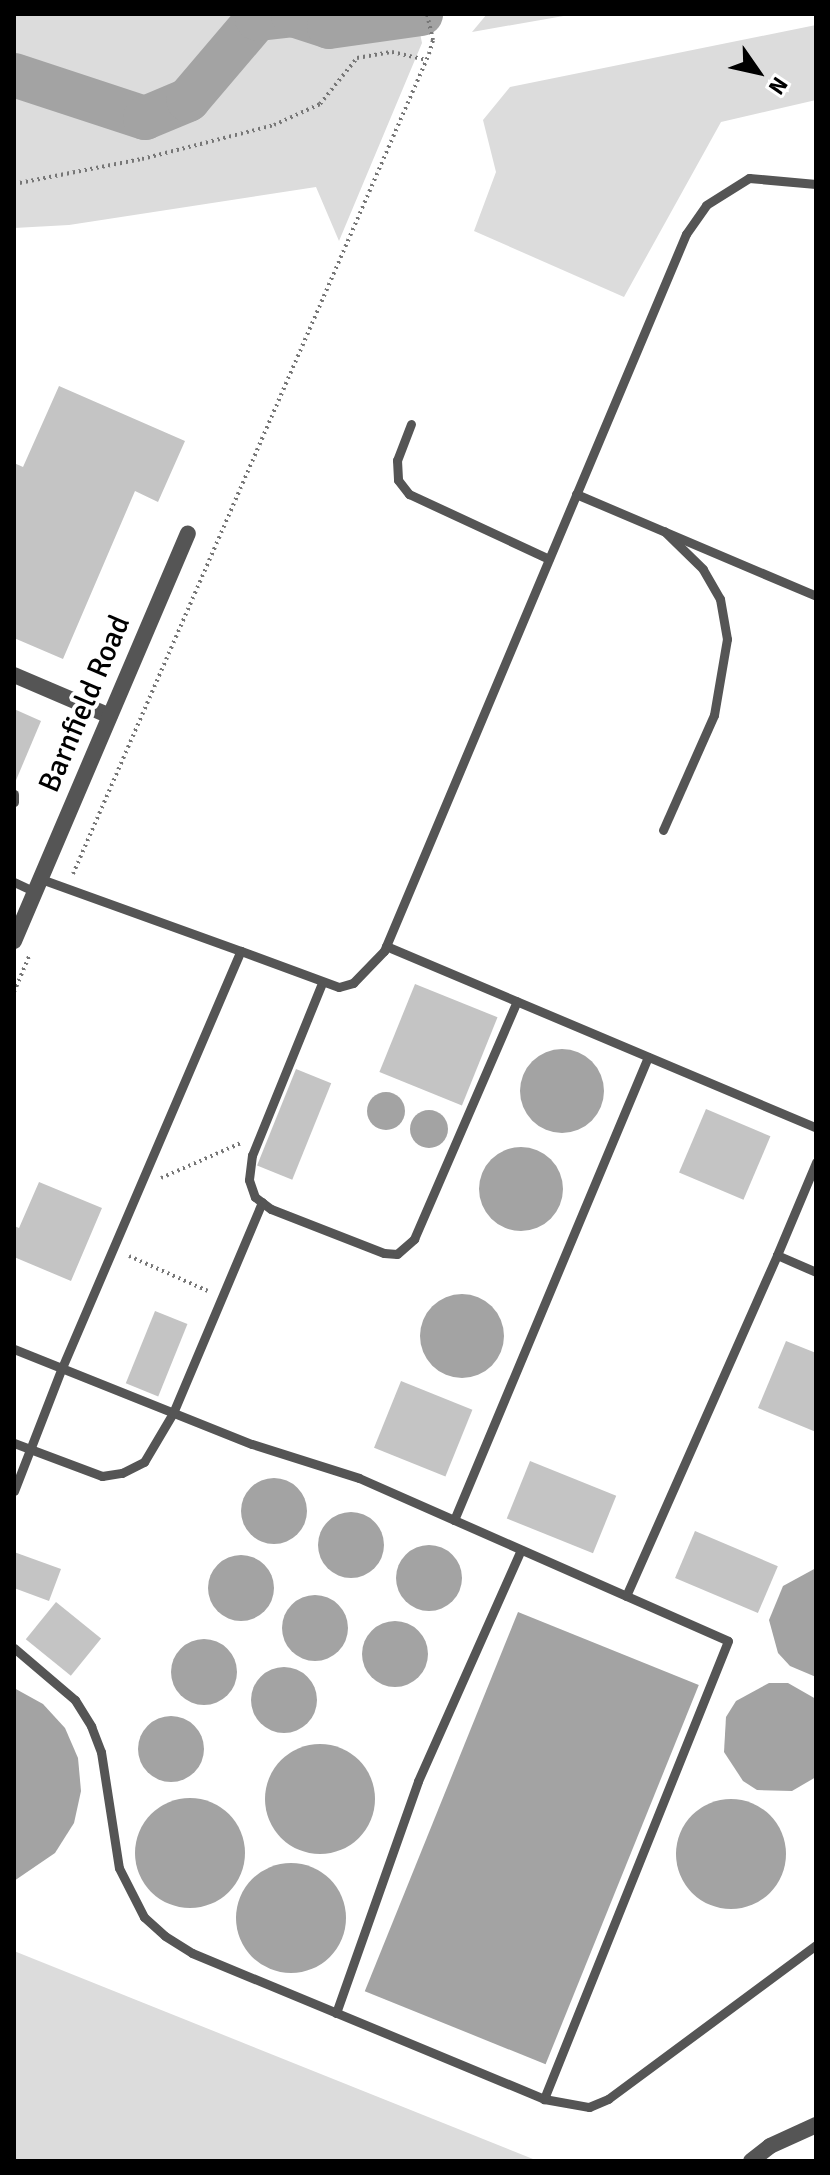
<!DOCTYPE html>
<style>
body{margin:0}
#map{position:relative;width:830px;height:2175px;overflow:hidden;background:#fff;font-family:Signika,sans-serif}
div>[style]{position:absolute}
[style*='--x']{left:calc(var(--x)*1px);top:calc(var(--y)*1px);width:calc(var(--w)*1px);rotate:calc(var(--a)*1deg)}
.green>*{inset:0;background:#dcdcdc}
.water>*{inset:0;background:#a3a3a3;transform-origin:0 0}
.round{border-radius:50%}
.river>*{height:44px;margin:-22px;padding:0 22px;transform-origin:22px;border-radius:22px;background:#a3a3a3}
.building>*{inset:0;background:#c4c4c4;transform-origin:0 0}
.path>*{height:4px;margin-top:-2px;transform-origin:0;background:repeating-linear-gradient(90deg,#777 0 2px,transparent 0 6px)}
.service>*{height:9px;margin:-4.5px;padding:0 4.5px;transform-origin:4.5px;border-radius:4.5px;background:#555}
.minor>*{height:16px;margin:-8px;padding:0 8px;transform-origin:8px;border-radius:8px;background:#555}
span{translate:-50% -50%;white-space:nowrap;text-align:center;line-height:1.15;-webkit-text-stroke:8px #fff;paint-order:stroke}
.street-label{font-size:30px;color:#000}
.frame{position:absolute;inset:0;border:16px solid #000;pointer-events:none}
.north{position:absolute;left:718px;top:32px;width:80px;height:80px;-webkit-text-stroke:6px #fff;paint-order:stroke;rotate:124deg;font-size:22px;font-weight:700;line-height:32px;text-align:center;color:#000}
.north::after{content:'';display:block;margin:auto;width:28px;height:36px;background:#000;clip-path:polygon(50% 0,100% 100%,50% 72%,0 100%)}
</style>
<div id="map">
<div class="green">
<i style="clip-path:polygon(14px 14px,416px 14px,422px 43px,339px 241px,316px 187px,69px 225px,14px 228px)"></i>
<i style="clip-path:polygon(487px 14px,575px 14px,472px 32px)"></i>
<i style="clip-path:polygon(816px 25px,816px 100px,721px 122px,624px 297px,474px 231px,496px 172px,483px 120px,510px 87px)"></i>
<i style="clip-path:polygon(14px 1951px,538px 2161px,14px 2161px)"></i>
</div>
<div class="water">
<i class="round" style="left:520px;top:1049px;width:84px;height:84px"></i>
<i class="round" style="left:367px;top:1092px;width:38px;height:38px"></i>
<i class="round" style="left:410px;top:1110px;width:38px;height:38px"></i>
<i class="round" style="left:479px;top:1147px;width:84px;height:84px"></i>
<i class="round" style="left:420px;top:1294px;width:84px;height:84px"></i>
<i class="round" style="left:241px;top:1478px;width:66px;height:66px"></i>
<i class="round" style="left:318px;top:1512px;width:66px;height:66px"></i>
<i class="round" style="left:396px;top:1545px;width:66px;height:66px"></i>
<i class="round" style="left:208px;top:1555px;width:66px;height:66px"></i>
<i style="clip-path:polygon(816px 1568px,816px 1677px,790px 1666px,778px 1653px,769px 1620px,783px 1586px)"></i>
<i class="round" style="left:282px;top:1595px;width:66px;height:66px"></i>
<i style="left:518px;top:1612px;width:195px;height:409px;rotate:22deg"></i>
<i class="round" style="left:362px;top:1621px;width:66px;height:66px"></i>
<i class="round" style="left:171px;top:1639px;width:66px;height:66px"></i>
<i class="round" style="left:251px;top:1667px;width:66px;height:66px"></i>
<i style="clip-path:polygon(769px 1683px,788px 1683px,816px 1699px,816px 1777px,792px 1791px,757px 1790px,743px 1781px,724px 1752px,726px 1717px,736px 1701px)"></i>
<i style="clip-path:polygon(14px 1688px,43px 1704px,65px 1728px,78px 1758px,81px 1791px,74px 1823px,55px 1853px,14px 1881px)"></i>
<i class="round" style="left:138px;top:1716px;width:66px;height:66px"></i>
<i class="round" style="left:265px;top:1744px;width:110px;height:110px"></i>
<i class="round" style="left:135px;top:1798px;width:110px;height:110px"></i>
<i class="round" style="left:676px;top:1799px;width:110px;height:110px"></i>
<i class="round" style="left:236px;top:1863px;width:110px;height:110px"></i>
</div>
<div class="river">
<i style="--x:14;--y:75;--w:138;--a:18.2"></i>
<i style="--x:145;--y:118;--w:47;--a:-22.7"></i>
<i style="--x:188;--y:100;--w:106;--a:-49.6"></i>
<i style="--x:257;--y:19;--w:36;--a:-6"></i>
<i style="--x:293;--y:15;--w:38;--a:18"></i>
<i style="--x:329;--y:27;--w:93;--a:-8"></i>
</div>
<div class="building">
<i style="clip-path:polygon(59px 386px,185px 441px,158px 502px,135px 491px,63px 659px,14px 638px,14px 463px,23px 467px)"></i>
<i style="clip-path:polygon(14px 709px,41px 721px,14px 785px)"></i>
<i style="left:415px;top:984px;width:89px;height:95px;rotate:22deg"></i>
<i style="left:296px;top:1069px;width:38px;height:104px;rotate:22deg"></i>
<i style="left:706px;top:1109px;width:70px;height:69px;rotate:23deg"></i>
<i style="clip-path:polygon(39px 1182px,102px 1208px,71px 1281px,14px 1257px,14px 1226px,19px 1228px)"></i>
<i style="left:155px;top:1311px;width:35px;height:78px;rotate:22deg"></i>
<i style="clip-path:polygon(786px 1341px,816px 1353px,816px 1432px,758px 1408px)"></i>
<i style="left:401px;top:1381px;width:77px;height:72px;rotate:22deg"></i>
<i style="left:530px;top:1461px;width:93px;height:62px;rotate:22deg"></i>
<i style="left:695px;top:1531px;width:90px;height:51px;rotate:23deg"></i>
<i style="clip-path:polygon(14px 1552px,61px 1569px,49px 1601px,14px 1588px)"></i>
<i style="left:56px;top:1602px;width:58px;height:48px;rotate:39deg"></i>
</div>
<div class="path">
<i style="--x:14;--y:184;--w:130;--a:-11.1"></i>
<i style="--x:142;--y:159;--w:136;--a:-14.4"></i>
<i style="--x:274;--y:125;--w:51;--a:-24.5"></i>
<i style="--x:320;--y:104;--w:59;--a:-51.2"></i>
<i style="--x:357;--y:58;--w:36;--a:-10"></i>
<i style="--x:392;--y:52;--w:35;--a:13"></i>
<i style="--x:73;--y:874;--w:894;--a:-66.53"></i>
<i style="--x:429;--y:54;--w:15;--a:-74"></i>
<i style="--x:433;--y:40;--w:27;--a:-103"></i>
<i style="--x:14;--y:992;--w:41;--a:-67.2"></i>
<i style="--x:161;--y:1178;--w:87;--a:-23.6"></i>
<i style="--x:129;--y:1256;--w:86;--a:23.9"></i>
</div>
<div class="service">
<i style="--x:411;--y:424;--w:39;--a:111"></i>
<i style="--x:397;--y:460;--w:20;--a:87"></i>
<i style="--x:398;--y:480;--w:18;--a:52"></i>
<i style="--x:409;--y:494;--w:154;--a:24.9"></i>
<i style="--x:576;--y:494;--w:261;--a:23"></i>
<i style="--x:14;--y:794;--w:8;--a:90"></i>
<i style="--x:663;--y:830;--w:126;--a:-66.1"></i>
<i style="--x:714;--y:715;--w:77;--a:-80.3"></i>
<i style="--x:727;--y:639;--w:41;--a:-99.9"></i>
<i style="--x:720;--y:599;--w:34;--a:-120"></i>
<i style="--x:703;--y:569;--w:54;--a:-135.7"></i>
<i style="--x:41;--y:879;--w:213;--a:19.8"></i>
<i style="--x:14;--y:882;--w:23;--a:25"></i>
<i style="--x:386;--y:946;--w:467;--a:22.9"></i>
<i style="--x:322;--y:983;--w:186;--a:112.1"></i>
<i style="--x:252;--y:1155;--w:25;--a:97"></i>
<i style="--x:249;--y:1180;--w:18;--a:71"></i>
<i style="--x:255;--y:1197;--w:20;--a:37"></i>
<i style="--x:271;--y:1209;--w:121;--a:21.3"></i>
<i style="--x:384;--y:1253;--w:13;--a:4"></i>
<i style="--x:397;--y:1254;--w:23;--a:-41"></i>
<i style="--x:414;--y:1239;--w:259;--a:-66.6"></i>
<i style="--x:777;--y:1255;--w:101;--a:-67.2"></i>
<i style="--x:14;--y:1349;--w:256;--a:21.8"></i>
<i style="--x:252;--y:1444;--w:112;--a:17.6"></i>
<i style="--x:359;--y:1478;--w:403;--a:23.8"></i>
<i style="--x:728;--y:1641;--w:494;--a:111.9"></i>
<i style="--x:14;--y:1443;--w:94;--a:20.6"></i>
<i style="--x:102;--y:1476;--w:20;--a:-9"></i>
<i style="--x:122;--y:1473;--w:25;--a:-27"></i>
<i style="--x:144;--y:1462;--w:57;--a:-59.4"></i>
<i style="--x:173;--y:1413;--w:229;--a:-67.1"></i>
<i style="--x:14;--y:1491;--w:130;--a:-68.8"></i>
<i style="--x:61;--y:1370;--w:456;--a:-66.8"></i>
<i style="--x:241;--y:951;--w:104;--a:20.2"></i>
<i style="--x:339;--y:987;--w:15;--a:-16"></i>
<i style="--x:353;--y:983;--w:45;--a:-45.9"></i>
<i style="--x:384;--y:951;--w:778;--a:-67.16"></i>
<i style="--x:686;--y:234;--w:35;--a:-55"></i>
<i style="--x:706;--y:205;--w:51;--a:-32.1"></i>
<i style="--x:749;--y:178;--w:67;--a:5.1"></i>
<i style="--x:454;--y:1520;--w:502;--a:-67.27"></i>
<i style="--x:626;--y:1596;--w:373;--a:-66.1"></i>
<i style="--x:777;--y:1255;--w:43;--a:23.6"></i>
<i style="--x:14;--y:1648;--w:80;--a:40.4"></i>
<i style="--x:75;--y:1700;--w:31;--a:58"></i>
<i style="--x:91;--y:1726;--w:28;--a:69"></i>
<i style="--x:101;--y:1752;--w:117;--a:81.2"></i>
<i style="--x:119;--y:1868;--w:55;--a:63"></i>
<i style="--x:144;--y:1917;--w:28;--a:42"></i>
<i style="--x:165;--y:1936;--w:32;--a:32"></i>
<i style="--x:192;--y:1953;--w:381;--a:22.5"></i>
<i style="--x:544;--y:2099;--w:46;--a:10.1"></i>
<i style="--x:589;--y:2107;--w:21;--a:-23"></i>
<i style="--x:608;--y:2099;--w:259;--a:-36.5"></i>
<i style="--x:336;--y:2013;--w:246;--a:-70.5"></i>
<i style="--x:418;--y:1781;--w:253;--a:-66"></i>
</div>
<div class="minor">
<i style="--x:14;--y:675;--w:104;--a:23.1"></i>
<i style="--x:14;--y:941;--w:443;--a:-66.9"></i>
<i style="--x:751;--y:2161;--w:24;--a:-38"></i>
<i style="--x:770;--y:2146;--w:51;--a:-24.5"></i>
</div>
<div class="street-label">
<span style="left:85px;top:704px;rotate:-67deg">Barnfield Road</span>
</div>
<div class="frame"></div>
<div class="north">N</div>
</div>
